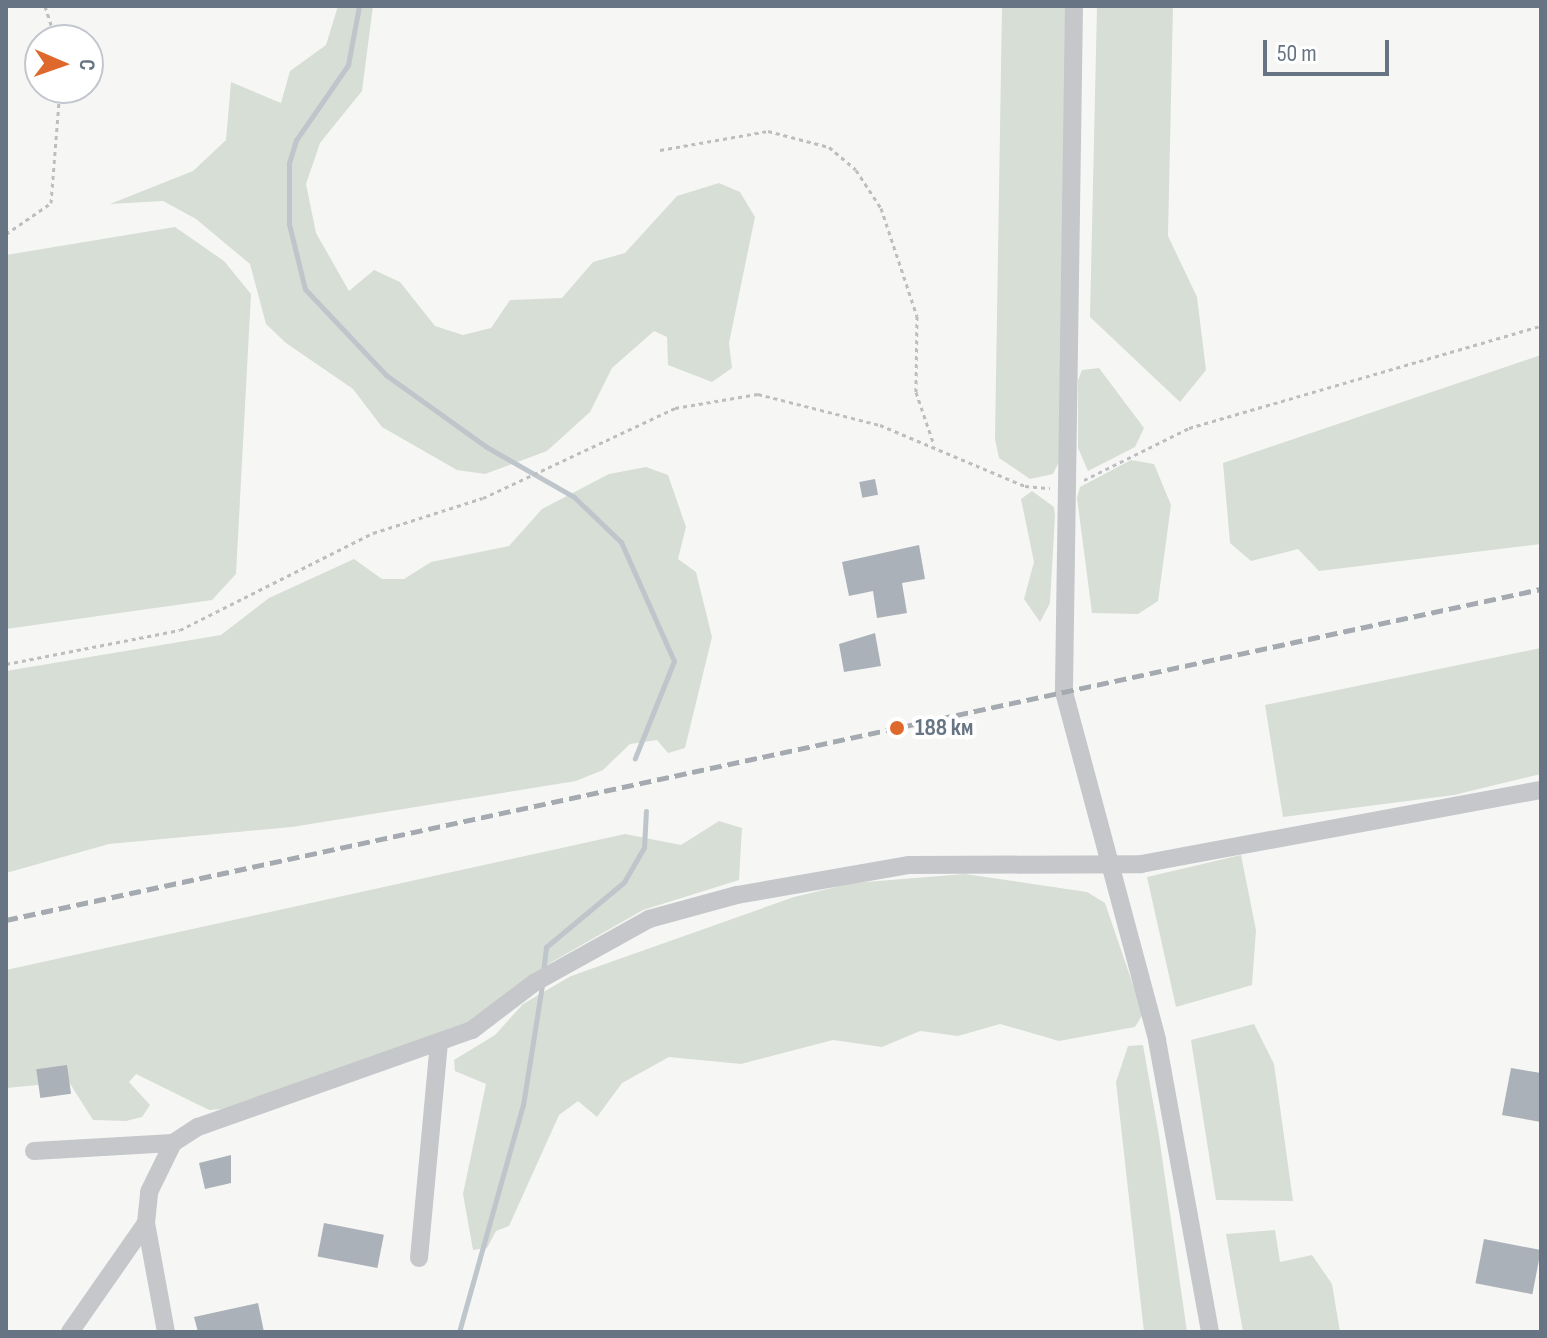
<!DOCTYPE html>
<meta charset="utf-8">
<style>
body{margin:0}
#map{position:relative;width:1547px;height:1338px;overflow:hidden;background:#f6f7f4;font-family:"Sofia Sans Condensed",sans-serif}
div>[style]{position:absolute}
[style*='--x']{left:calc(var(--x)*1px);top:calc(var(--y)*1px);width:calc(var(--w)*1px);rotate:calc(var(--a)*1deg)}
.green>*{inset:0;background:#d7ded5}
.stream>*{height:5px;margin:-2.5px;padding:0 2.5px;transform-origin:2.5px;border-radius:2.5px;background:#bec6cb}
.building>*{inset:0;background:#abb1b8;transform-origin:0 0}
.path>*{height:3px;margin-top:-1.5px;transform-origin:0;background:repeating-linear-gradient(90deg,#bcbec0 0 4px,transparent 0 8px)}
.minor>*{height:18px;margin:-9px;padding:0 9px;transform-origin:9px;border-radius:9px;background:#c5c7cb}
.rail>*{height:5px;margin-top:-2.5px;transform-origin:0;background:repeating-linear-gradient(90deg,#a5aab0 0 12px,transparent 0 18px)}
.dots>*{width:22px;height:22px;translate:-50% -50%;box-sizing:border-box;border:4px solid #fff;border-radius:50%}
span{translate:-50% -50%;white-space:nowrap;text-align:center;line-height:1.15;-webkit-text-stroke:8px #fff;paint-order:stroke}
.poi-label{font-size:24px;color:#677484;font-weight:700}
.left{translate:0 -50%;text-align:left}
.frame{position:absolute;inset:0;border:8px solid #677484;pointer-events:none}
.north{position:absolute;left:24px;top:24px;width:80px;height:80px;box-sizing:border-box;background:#fff;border:2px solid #c2c7ce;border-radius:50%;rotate:92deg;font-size:22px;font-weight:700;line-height:32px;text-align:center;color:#677484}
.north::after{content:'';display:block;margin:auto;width:28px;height:36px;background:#df692c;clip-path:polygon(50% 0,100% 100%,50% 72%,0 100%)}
.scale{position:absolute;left:1263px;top:40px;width:126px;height:36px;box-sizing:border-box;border:4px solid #677484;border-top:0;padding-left:10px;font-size:24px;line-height:28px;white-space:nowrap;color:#677484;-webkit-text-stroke:6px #fff;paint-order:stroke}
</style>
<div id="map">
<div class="green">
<i style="clip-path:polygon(338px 6px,373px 6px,362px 91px,320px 143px,306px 184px,316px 233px,349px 291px,374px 270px,400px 282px,435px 326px,463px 335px,491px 328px,510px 300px,562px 298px,593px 262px,625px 253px,677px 196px,719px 183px,740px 192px,755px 217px,729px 343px,732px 368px,712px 382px,668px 365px,667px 337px,654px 331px,612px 368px,590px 412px,547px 451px,485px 474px,457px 470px,382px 427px,353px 389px,286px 343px,266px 324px,250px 264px,196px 219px,163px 201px,110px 204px,193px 171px,226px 140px,231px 82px,281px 103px,290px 71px,326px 45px)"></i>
<i style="clip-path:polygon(1002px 6px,1068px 6px,1059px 462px,1053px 474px,1030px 479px,999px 458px,995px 439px)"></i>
<i style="clip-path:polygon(1097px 6px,1173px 6px,1168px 236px,1197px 297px,1206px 370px,1180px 402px,1090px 317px)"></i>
<i style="clip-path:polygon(175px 227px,224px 261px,251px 294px,236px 574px,212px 600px,6px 629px,6px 255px)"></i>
<i style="clip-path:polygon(1541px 355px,1541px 544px,1319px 571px,1298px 549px,1251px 561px,1230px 543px,1223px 463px)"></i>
<i style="clip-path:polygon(1099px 368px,1144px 428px,1135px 447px,1088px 471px,1078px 448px,1078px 380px,1082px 370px)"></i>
<i style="clip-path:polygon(1131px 460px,1154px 464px,1171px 505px,1158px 601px,1138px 614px,1092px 613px,1077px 498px,1080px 487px)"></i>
<i style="clip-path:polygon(646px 467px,668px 475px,686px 527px,678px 559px,696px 572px,712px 637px,685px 748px,668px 753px,657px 740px,630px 744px,603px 770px,576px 781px,292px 827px,109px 844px,6px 873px,6px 671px,221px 635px,269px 598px,354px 559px,382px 579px,404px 579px,431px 562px,509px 546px,542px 509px,609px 474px)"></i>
<i style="clip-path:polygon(1032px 491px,1054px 507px,1055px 516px,1050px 603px,1040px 622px,1024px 599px,1034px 562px,1021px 499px)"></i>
<i style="clip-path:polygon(1541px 648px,1541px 774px,1454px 795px,1283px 817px,1265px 705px)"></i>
<i style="clip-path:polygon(719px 821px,742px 828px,739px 880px,643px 910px,552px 962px,468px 1024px,223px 1109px,209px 1110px,136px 1074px,129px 1082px,150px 1105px,142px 1117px,126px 1121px,93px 1120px,69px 1082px,6px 1088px,6px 970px,625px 834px,681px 845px)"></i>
<i style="clip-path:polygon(1241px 855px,1256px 930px,1252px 985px,1176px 1007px,1147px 877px)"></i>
<i style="clip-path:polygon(965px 874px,1087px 892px,1105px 903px,1143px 1014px,1135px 1027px,1059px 1041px,1000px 1024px,958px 1036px,920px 1031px,882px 1047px,833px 1040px,741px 1064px,669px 1057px,622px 1083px,597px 1117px,578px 1101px,559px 1115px,509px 1226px,496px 1231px,487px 1248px,473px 1250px,463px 1194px,486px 1084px,455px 1071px,454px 1060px,495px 1035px,523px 1004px,571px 976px,794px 897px,853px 883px)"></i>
<i style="clip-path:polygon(1254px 1024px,1274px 1064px,1293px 1201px,1216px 1200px,1191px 1040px)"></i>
<i style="clip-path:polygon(1143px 1045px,1159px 1136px,1187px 1332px,1144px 1332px,1116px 1082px,1128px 1046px)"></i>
<i style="clip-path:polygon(1275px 1230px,1280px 1262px,1312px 1255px,1332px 1284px,1340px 1332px,1243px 1332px,1226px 1234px)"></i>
</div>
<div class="stream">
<i style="--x:359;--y:6;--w:60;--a:100.6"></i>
<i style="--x:348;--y:65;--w:91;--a:124.7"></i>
<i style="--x:296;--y:140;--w:24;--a:107"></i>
<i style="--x:289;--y:163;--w:61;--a:90"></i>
<i style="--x:289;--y:224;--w:67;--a:76.2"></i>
<i style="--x:305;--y:289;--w:118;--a:46.7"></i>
<i style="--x:386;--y:375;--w:122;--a:35.6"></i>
<i style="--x:485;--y:446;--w:103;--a:29.8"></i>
<i style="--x:574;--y:497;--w:65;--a:43.8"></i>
<i style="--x:621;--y:542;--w:130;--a:66"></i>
<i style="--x:674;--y:661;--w:105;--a:111.9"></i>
<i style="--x:543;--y:972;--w:25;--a:-83"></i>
<i style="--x:546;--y:947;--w:102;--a:-39.8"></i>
<i style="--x:624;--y:882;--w:39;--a:-60"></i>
<i style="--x:644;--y:848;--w:37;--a:-87"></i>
<i style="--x:459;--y:1332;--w:236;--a:-74.3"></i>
<i style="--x:523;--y:1105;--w:121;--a:-81"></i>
</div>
<div class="building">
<i style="left:875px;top:479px;width:16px;height:16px;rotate:79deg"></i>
<i style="clip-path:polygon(919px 545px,925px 579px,902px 583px,907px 613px,877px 618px,873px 591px,849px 596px,842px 562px)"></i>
<i style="clip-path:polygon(875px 633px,881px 666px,844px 672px,839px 644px)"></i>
<i style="left:67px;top:1065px;width:29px;height:31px;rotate:82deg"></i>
<i style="clip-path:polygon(1511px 1068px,1541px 1073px,1541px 1122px,1502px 1115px)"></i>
<i style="clip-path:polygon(231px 1155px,231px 1183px,205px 1189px,199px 1163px)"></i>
<i style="left:324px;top:1223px;width:61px;height:34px;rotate:11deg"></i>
<i style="left:1484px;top:1239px;width:58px;height:45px;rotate:11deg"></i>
<i style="clip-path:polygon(258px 1303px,264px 1332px,198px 1332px,194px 1317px)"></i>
</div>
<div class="path">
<i style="--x:45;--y:6;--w:36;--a:72"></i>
<i style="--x:660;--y:150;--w:110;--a:-10"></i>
<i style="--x:768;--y:131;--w:63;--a:14.7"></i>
<i style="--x:829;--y:147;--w:35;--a:40"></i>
<i style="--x:856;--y:170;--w:45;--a:56.7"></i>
<i style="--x:881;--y:208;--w:114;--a:71.6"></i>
<i style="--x:917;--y:316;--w:76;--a:90.8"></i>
<i style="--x:916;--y:392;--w:56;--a:71.2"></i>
<i style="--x:6;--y:234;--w:55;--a:-34.6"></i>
<i style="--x:51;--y:203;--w:115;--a:-85.5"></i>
<i style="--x:1084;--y:480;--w:117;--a:-26.3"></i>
<i style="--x:1189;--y:428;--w:366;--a:-16.2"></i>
<i style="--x:6;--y:664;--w:177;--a:-11.1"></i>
<i style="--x:180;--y:630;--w:216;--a:-26.7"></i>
<i style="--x:373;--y:533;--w:115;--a:-17.7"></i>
<i style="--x:483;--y:498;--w:212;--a:-25.1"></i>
<i style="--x:675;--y:408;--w:84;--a:-9.6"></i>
<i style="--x:758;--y:394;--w:126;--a:14.3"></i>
<i style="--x:880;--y:425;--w:157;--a:22.8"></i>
<i style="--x:1025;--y:486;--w:25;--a:5"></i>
</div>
<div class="minor">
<i style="--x:1074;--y:6;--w:686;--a:90.84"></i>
<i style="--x:1064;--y:692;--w:360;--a:75"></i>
<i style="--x:1157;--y:1040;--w:297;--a:79.7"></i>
<i style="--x:34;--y:1151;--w:139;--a:-3.3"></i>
<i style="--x:419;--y:1258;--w:215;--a:-84.7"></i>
<i style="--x:70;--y:1332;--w:133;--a:-55.1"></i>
<i style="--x:166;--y:1332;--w:111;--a:-100.4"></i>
<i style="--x:146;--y:1223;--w:31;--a:-84"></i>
<i style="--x:149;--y:1192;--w:55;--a:-63.9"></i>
<i style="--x:173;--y:1143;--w:30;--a:-33"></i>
<i style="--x:198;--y:1127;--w:291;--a:-19.5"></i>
<i style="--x:472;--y:1030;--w:78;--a:-37.2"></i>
<i style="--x:534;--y:983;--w:132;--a:-29.1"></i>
<i style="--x:649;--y:919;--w:91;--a:-15.3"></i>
<i style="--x:737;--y:895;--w:175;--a:-9.9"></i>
<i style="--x:909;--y:865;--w:232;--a:-0.2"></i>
<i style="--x:1141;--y:864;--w:407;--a:-10.5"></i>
</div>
<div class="rail">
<i style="--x:6;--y:920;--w:1570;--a:-12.17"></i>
</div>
<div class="dots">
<i style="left:897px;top:728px;background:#df692c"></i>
</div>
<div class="poi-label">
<span class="left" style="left:915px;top:728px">188 км</span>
</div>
<div class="frame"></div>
<div class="north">С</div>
<div class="scale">50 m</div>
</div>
